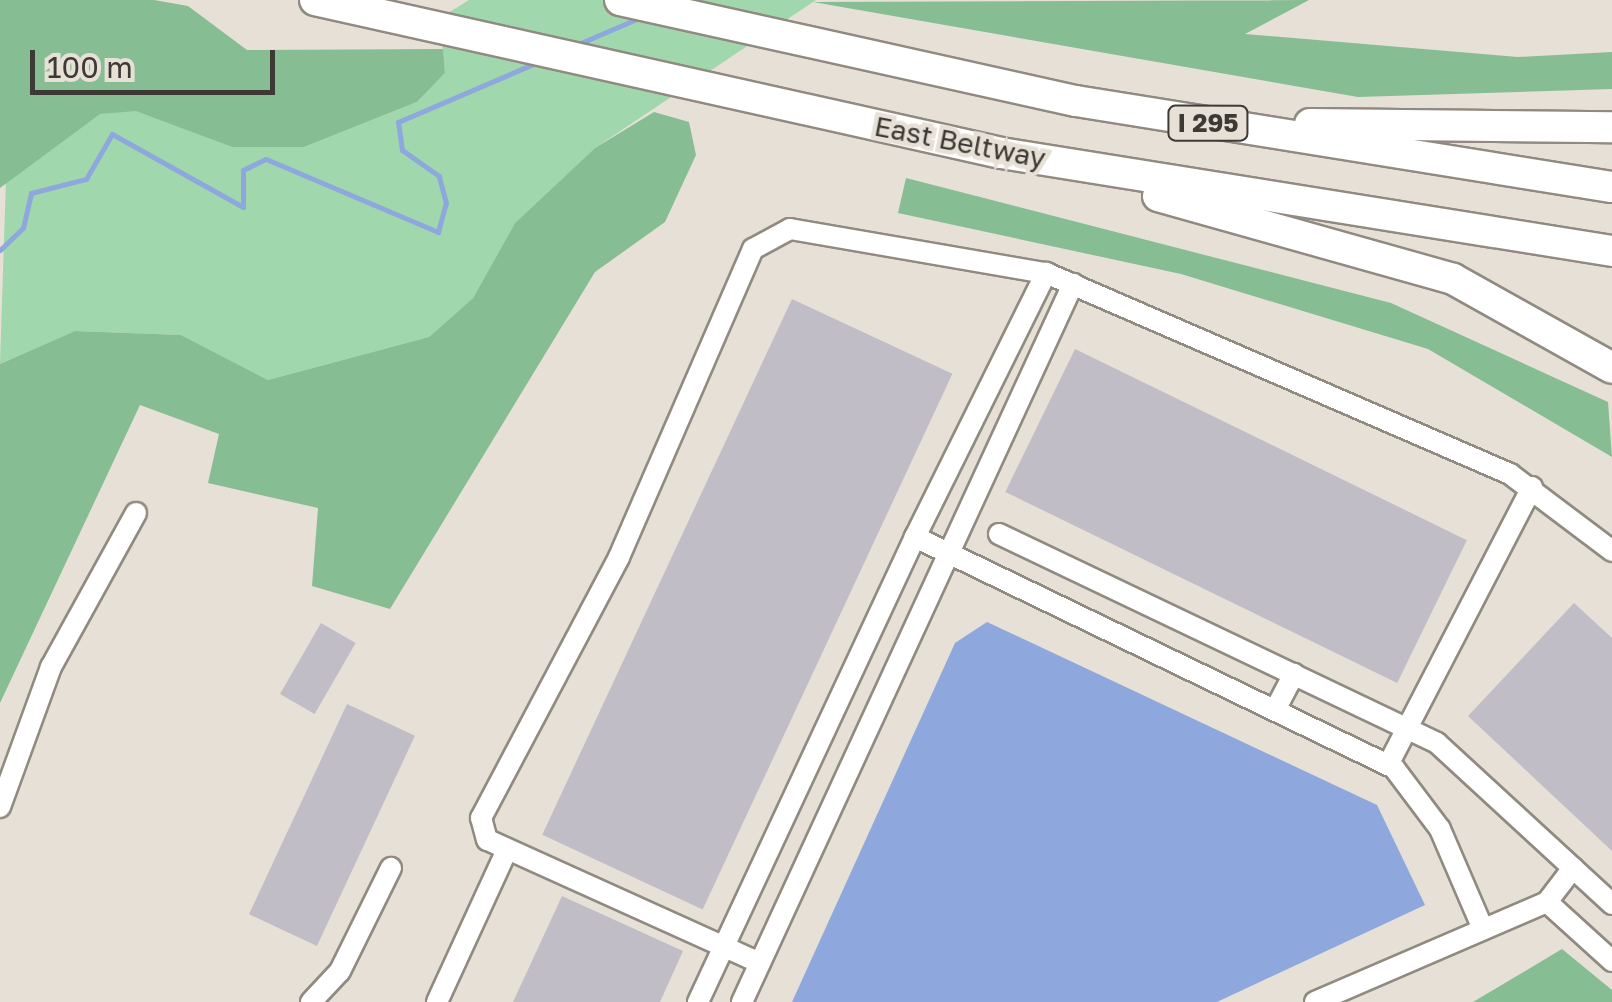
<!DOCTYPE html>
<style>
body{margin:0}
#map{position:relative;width:1612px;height:1002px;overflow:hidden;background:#e6e0d6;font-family:"Golos Text",sans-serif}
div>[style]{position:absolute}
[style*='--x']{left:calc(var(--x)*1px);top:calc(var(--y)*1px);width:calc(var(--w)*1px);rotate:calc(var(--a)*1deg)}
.green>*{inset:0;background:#a1d7ac}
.forest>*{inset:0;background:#87bd93}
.water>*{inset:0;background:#8ea8dd}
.stream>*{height:5px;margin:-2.5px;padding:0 2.5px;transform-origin:2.5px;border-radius:2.5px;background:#8ea8dd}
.building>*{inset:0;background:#c1bdc7;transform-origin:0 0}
.roads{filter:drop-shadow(2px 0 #908a81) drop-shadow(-2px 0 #908a81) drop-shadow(0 2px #908a81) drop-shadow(0 -2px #908a81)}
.minor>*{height:20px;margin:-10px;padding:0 10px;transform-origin:10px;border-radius:10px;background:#fff}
.highway>*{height:30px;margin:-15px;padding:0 15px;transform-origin:15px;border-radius:15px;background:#fff}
span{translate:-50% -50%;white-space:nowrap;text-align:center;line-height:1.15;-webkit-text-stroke:9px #e6e0d6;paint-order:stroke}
.shield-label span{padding:2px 8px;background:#e6e0d6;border:2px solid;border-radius:8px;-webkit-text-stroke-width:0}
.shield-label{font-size:25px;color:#3d3a36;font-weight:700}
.street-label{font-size:28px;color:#3d3a36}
.scale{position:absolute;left:30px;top:50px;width:245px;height:45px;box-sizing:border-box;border:5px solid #3d3a36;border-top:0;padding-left:12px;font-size:30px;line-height:35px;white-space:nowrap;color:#3d3a36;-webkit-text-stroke:8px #e6e0d6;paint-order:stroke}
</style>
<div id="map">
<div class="green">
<i style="clip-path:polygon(469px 0,816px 0,595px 148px,515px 223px,473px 298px,429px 337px,268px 380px,181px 335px,75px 331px,0 364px,6px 179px,100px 114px,136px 110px,232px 147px,304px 147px,417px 102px,445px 73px,440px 18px)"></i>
</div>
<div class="forest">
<i style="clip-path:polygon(0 0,154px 0,188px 6px,247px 50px,443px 49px,445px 73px,417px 102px,304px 147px,232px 147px,136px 111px,100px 114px,0 188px)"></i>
<i style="clip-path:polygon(1309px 0,1245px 34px,1518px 57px,1612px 52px,1612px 89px,1358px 97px,813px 2px)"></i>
<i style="clip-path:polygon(654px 112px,689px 122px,696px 155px,665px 222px,595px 272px,390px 609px,312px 586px,318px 508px,208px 483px,219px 434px,140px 405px,0 703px,0 364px,75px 331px,181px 335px,268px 380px,429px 337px,473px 298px,515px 223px,595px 148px)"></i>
<i style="clip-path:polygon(906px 178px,1391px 303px,1608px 402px,1612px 457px,1428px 349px,1181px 274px,898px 213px)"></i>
<i style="clip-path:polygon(1562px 949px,1612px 990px,1612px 1002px,1473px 1002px)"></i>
</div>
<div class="water">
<i style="clip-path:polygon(987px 622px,1377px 805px,1425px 905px,1217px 1002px,792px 1002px,955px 643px)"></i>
</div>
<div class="stream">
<i style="--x:576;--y:45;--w:69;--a:-23.2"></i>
<i style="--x:0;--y:250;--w:32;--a:-44"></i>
<i style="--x:23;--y:228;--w:36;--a:-77"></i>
<i style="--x:31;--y:193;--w:57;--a:-14.3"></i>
<i style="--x:86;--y:179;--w:52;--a:-60"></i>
<i style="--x:112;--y:134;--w:150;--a:29.1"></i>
<i style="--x:243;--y:207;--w:37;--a:-90"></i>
<i style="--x:243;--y:170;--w:25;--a:-26"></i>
<i style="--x:266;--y:159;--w:187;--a:23"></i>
<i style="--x:438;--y:232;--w:30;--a:-75"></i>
<i style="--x:446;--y:203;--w:28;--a:-105"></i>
<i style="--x:439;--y:176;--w:45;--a:-144.9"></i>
<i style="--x:402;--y:150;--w:28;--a:-98"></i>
<i style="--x:398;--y:122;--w:152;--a:-23.2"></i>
</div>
<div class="building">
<i style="left:792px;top:299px;width:177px;height:591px;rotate:25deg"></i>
<i style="left:1075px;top:349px;width:436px;height:159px;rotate:26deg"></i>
<i style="clip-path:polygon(1574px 603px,1612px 638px,1612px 851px,1468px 716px)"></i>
<i style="left:321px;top:623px;width:40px;height:82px;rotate:30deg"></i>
<i style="left:347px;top:704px;width:75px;height:232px;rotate:25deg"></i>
<i style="clip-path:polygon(562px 896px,683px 951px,660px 1002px,513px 1002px)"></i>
</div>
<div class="roads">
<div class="minor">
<i style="--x:999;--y:534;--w:485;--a:25.5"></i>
<i style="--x:1437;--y:743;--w:238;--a:42.6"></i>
<i style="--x:1275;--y:710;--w:41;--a:-62.2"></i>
<i style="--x:1388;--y:765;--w:313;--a:-62.6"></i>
<i style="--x:0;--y:807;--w:149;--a:-70"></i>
<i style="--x:51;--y:667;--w:176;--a:-61.1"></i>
<i style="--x:1547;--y:902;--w:43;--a:-52.6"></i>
<i style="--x:1483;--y:929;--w:109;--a:-113.3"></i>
<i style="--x:1440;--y:829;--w:76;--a:-127"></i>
<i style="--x:1394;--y:768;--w:532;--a:-154.25"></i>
<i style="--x:915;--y:537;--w:295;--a:-63.6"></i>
<i style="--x:1046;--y:273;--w:506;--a:23.42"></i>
<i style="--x:1510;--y:474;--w:128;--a:37"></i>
<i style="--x:760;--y:963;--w:299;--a:-155.7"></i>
<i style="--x:487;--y:840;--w:23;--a:-105"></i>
<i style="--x:481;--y:818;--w:295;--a:-62.1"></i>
<i style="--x:619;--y:557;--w:336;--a:-66.5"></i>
<i style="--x:753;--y:249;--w:42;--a:-28.4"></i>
<i style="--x:790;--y:229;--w:260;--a:9.8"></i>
<i style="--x:311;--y:1002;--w:42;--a:-46.9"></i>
<i style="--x:340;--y:971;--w:115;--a:-63.7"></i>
<i style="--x:437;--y:1002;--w:167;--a:-65.3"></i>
<i style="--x:698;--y:1002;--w:513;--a:-64.98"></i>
<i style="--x:742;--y:1002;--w:791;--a:-65.25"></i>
<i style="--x:1315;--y:1002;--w:253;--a:-23.3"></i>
<i style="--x:1547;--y:902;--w:88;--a:42.2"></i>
</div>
<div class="highway">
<i style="--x:315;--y:0;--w:703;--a:12.57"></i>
<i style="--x:1001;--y:153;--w:619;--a:9.11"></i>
<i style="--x:620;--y:0;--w:467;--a:12.5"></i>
<i style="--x:1076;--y:101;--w:543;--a:9.12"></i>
<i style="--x:1310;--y:124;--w:302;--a:0.6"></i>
<i style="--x:1158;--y:196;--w:306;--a:15.7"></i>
<i style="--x:1453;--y:279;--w:182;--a:29.2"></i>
</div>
</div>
<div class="shield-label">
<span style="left:1208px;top:123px">I 295</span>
</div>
<div class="street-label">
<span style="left:960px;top:142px;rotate:11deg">East Beltway</span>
</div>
<div class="scale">100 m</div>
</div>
